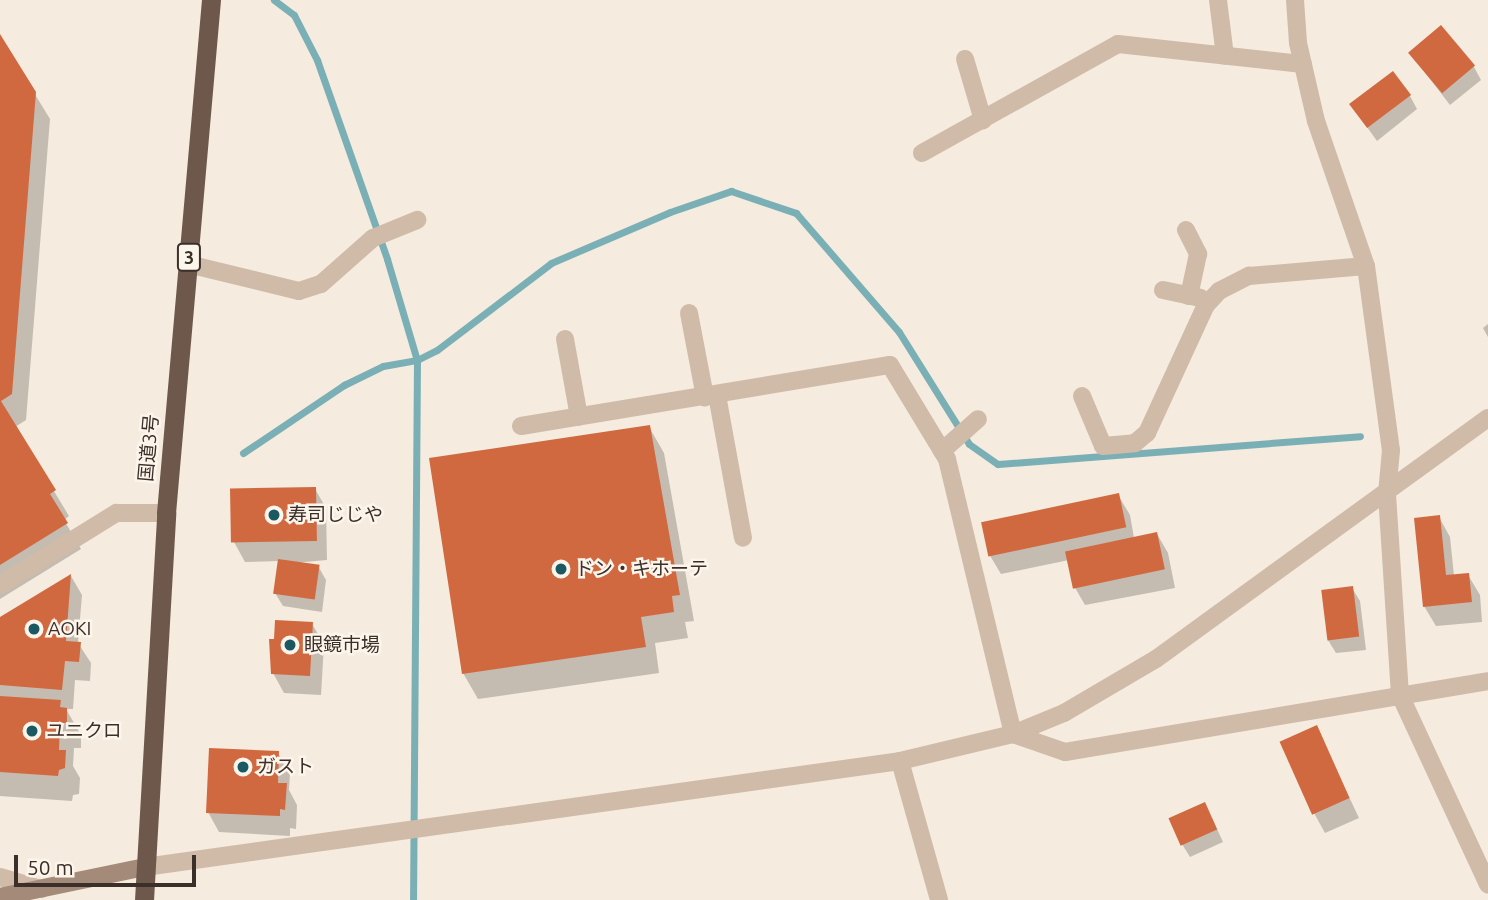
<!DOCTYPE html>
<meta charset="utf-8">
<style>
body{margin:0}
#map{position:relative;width:1488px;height:900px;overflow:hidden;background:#f5ebde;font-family:Ubuntu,"Noto Sans JP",sans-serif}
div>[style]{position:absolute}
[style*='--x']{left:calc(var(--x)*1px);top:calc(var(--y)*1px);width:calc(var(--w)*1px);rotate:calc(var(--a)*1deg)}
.shadow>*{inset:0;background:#0003}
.stream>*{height:7px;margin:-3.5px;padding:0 3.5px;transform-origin:3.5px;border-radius:3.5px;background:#7ab0b5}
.building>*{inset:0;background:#d16940;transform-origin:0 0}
.minor>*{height:18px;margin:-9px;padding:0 9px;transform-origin:9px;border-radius:9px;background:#cfbba8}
.tertiary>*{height:18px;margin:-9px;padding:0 9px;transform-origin:9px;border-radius:9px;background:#cfbba8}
.secondary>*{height:18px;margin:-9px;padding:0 9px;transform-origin:9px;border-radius:9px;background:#a38a79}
.trunk>*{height:19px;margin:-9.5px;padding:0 9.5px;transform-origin:9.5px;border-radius:9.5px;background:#6e584c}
.dots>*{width:19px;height:19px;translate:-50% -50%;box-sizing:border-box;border:4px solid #fcf5eb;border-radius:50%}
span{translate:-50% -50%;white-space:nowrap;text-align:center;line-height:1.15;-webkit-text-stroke:5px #fcf5eb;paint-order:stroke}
.shield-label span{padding:2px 5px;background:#fcf5eb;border:2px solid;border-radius:5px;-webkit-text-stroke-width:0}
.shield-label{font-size:18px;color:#3b2f29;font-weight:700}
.street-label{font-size:19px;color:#3b2f29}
.poi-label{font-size:19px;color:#3b2f29}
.left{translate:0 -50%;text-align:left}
.scale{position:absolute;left:14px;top:855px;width:182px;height:32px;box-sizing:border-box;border:4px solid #3b2f29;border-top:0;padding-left:9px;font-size:21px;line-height:24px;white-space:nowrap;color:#3b2f29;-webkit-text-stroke:5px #fcf5eb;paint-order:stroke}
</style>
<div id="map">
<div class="shadow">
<i style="clip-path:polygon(0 37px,50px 119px,26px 420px,15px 427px,69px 516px,64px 520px,81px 549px,0 599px)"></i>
<i style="clip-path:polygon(1410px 53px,1474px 67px,1481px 80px,1450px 105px)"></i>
<i style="clip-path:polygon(1410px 96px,1417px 109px,1377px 141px,1352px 106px)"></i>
<i style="clip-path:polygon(1488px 324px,1488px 337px,1483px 328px)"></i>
<i style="clip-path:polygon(649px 427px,664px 453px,694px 621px,685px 622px,688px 638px,655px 643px,659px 673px,478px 699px,463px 673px)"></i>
<i style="clip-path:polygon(315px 489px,326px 508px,327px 560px,293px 563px,318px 566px,326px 580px,322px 612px,283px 606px,275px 593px,279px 561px,245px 562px,234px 542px)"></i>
<i style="clip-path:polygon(1118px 495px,1130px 515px,1134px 538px,1157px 534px,1168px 553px,1175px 588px,1085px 605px,1074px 586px,1069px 560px,1001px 574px,989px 554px)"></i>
<i style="clip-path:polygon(1439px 517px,1450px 537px,1454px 576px,1468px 575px,1480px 595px,1482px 622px,1436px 626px,1424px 606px)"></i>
<i style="clip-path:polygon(71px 576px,82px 595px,78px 643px,91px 663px,90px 681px,75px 680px,73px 709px,66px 709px,81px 735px,81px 748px,74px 748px,73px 766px,80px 778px,79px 794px,73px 795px,72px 801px,0 796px,0 619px)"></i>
<i style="clip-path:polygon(1352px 588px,1360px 601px,1366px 650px,1336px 653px,1328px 640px)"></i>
<i style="clip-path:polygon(312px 624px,324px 644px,321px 695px,284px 693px,273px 673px)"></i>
<i style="clip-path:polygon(1316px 727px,1359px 818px,1325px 833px,1314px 813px)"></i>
<i style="clip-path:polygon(278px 753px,290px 773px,289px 790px,297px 805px,296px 829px,290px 828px,290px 836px,219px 832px,208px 812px)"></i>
<i style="clip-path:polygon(1212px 818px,1223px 842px,1190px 857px,1182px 844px)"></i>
</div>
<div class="stream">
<i style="--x:274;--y:0;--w:25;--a:37"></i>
<i style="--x:294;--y:15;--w:51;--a:62.9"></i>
<i style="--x:317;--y:60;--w:211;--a:70.6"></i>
<i style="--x:387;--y:259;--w:105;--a:73.5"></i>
<i style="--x:417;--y:360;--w:540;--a:90.42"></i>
<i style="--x:243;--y:453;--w:122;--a:-34"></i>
<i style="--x:344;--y:385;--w:43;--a:-26"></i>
<i style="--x:383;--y:366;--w:35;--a:-10"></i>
<i style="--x:417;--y:360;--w:22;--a:-27"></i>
<i style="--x:437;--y:350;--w:143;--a:-37.3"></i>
<i style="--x:551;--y:263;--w:129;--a:-23.2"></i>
<i style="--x:670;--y:212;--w:65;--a:-19"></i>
<i style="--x:731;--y:191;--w:69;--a:18.7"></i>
<i style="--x:796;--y:213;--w:157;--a:49.1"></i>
<i style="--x:899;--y:332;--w:132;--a:58"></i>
<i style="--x:969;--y:444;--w:35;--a:35"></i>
<i style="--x:998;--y:464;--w:363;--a:-4.4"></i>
</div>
<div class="building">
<i style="left:1441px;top:25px;width:53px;height:43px;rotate:50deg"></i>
<i style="clip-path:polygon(0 34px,36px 92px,12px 394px,1px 401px,56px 490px,50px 494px,68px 523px,0 565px)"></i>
<i style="left:1393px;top:71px;width:30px;height:55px;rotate:53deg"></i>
<i style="clip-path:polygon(650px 425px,680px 595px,672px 596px,674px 612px,641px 617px,646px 647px,462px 674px,429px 458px)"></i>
<i style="left:316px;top:487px;width:54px;height:86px;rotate:89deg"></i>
<i style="left:1119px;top:493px;width:35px;height:141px;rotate:78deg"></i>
<i style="clip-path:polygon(1440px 515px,1446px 575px,1469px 573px,1472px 602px,1423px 607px,1414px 518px)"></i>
<i style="left:1157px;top:532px;width:38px;height:94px;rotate:78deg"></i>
<i style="left:278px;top:559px;width:42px;height:35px;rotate:8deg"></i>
<i style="clip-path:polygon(71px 574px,66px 641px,81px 642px,79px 662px,65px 661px,62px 690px,0 685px,0 617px)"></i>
<i style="left:1353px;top:586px;width:51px;height:32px;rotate:83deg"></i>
<i style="clip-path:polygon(275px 620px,313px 622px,310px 676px,271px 674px,269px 639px,274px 639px)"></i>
<i style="clip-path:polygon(0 696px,61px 700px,60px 707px,67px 708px,67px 723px,60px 723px,59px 750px,66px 750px,65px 768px,59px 770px,58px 776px,0 772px)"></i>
<i style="left:1317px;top:725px;width:80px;height:41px;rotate:66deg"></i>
<i style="clip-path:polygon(209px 748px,279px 751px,278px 783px,287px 783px,285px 810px,280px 809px,280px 816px,206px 813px)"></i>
<i style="left:1205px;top:802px;width:30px;height:40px;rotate:66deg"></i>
</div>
<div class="minor">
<i style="--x:1218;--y:0;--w:56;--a:82.9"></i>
<i style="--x:1295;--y:0;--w:43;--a:86"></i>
<i style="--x:1298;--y:43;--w:80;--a:77"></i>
<i style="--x:1316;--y:121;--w:153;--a:71"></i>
<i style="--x:1366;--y:266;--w:186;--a:82.3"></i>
<i style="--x:1391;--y:450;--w:44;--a:95.2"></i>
<i style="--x:1387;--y:494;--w:201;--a:86.3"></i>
<i style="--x:1400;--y:695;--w:209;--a:65.1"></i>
<i style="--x:965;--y:59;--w:64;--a:73.6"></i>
<i style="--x:922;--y:153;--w:224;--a:-29.1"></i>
<i style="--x:1118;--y:44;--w:186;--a:6.2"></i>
<i style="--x:1186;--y:230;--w:27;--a:63"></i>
<i style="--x:1198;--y:254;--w:43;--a:102.1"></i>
<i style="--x:188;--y:264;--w:114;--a:13.7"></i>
<i style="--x:299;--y:291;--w:23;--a:-18"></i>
<i style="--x:321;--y:284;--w:69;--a:-41.5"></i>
<i style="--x:373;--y:238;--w:48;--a:-22.2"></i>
<i style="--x:1163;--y:290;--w:38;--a:12"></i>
<i style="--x:689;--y:313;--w:86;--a:79.2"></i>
<i style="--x:565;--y:339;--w:79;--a:79.8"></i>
<i style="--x:717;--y:395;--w:145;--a:79.7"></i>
<i style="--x:1082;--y:396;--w:54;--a:67.2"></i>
<i style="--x:1103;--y:446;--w:32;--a:-5"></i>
<i style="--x:1135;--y:443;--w:16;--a:-40"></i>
<i style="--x:1147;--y:433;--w:141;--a:-65.3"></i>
<i style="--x:1206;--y:305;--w:19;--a:-47"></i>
<i style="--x:1219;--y:291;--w:34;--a:-27"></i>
<i style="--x:1249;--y:276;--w:117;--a:-4.9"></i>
<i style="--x:521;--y:426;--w:374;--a:-9.4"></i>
<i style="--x:890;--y:365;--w:110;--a:58.8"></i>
<i style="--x:947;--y:459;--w:283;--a:76.5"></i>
<i style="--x:1013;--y:734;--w:55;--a:19.1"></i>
<i style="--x:1065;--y:752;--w:429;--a:-9.5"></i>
<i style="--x:942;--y:451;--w:48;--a:-41.6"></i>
<i style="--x:0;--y:585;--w:137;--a:-31.8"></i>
<i style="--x:116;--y:513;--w:50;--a:0"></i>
<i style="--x:900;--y:761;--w:144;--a:74.3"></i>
<i style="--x:0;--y:877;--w:43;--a:16.3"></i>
</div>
<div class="tertiary">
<i style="--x:145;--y:867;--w:762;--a:-7.99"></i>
<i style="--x:900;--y:761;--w:116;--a:-13.4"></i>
<i style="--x:1013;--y:734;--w:55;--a:-22.4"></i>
<i style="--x:1064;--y:713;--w:107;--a:-30.4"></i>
<i style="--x:1156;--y:659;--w:410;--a:-36"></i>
</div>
<div class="secondary">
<i style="--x:0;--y:897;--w:148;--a:-11.7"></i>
</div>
<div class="trunk">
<i style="--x:144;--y:900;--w:388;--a:-86.7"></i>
<i style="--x:166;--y:513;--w:515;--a:-84.99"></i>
</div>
<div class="dots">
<i style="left:274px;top:515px;background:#1a5961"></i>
<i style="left:561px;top:569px;background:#1a5961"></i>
<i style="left:34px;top:629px;background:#1a5961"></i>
<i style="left:290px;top:645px;background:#1a5961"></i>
<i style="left:32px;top:731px;background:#1a5961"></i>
<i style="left:243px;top:767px;background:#1a5961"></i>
</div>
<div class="shield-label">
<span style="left:189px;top:257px">3</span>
</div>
<div class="street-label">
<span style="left:149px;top:448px;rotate:-85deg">国道3号</span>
</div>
<div class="poi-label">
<span class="left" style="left:288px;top:515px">寿司じじや</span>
<span class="left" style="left:575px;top:569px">ドン・キホーテ</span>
<span class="left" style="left:48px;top:629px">AOKI</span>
<span class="left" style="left:304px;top:645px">眼鏡市場</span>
<span class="left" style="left:46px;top:731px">ユニクロ</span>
<span class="left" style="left:257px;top:767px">ガスト</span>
</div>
<div class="scale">50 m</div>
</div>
